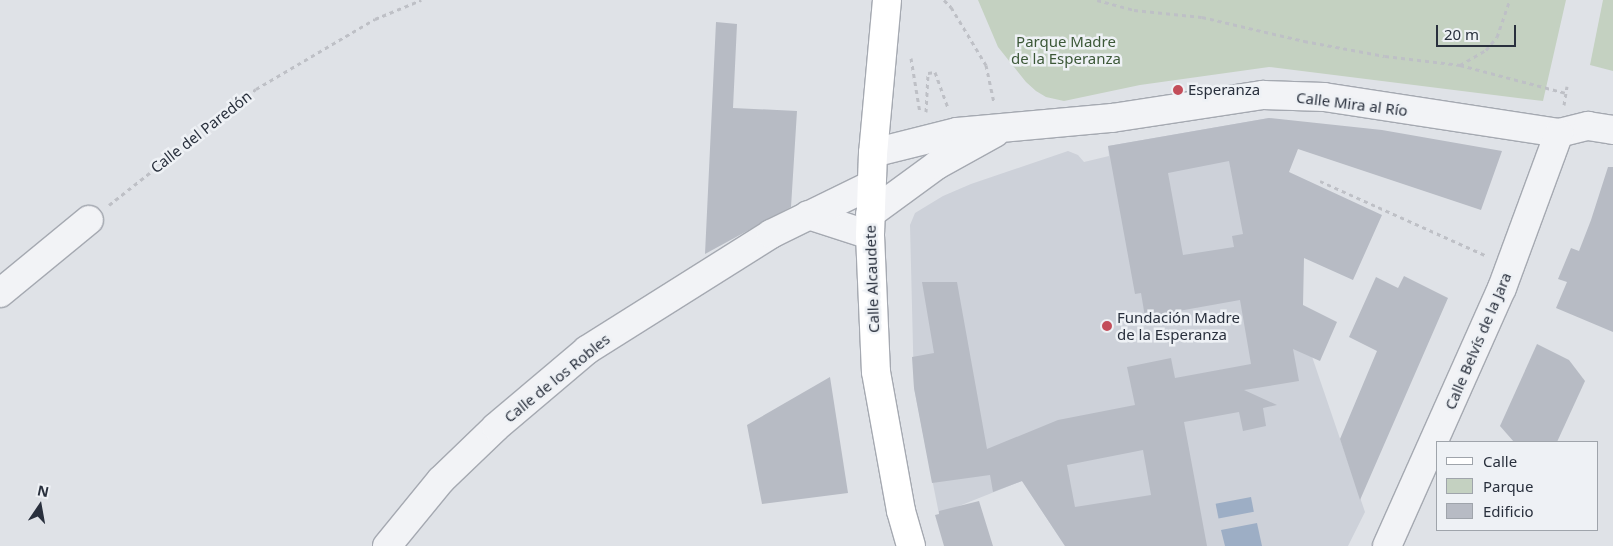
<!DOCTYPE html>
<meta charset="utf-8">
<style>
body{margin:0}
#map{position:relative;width:1613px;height:546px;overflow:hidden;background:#dfe2e7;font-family:"Noto Sans",sans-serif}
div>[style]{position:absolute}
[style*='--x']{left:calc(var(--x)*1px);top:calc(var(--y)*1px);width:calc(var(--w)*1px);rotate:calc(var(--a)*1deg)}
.built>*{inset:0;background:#cdd1d9}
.green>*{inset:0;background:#c4d1c1}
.water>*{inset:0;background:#9daec5;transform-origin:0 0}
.building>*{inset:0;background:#b7bbc4}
.path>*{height:3px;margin-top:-1.5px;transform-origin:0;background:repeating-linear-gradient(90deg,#bec0c6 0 4px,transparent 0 8px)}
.roads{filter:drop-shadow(1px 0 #a5a9b1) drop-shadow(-1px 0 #a5a9b1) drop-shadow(0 1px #a5a9b1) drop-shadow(0 -1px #a5a9b1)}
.minor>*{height:28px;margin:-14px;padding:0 14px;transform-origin:14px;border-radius:14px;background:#f2f3f6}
.major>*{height:28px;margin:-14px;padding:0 14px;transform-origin:14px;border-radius:14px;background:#fff}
.dots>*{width:14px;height:14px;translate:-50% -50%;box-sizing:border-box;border:2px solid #eef1f5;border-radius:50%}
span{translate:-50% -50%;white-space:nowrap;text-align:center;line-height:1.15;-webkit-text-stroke:5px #eef1f5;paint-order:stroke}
.park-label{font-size:15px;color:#3c5838}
.poi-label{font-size:15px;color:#29303d}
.left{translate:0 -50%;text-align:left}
.street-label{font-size:15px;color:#29303d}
.legend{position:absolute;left:1436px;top:441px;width:162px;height:90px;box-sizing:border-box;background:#eef1f5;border:1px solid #9fa4ab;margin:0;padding:6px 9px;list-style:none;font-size:15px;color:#29303d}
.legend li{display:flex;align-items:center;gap:10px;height:25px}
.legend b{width:25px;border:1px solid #9fa4ab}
.north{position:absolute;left:15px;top:481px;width:50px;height:50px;-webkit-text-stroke:4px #eef1f5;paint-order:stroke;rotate:12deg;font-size:14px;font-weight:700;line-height:20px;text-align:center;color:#29303d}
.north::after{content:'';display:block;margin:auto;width:18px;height:22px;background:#29303d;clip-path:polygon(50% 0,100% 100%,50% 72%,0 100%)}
.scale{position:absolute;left:1436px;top:25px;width:80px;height:22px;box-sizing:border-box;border:2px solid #29303d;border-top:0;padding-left:6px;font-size:15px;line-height:18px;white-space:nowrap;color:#29303d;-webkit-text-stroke:4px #eef1f5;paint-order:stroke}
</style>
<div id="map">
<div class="built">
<i style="clip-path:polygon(1269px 118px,1305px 336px,1365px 512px,1348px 546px,1065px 546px,1022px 481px,939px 514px,914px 388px,910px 225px,915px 213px,943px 196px,971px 184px,1068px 151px,1078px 155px,1084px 162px,1109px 156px,1108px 146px)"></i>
</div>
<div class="green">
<i style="clip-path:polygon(978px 0,1566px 0,1543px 101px,1269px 67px,1140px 85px,1064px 101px,1046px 97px,1036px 91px,1026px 82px,998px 47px)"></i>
<i style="clip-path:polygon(1603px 0,1613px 0,1613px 71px,1590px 65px)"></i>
</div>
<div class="water">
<i style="left:1251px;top:497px;width:15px;height:36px;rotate:79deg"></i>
<i style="clip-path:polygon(1257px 523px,1262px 546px,1225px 546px,1221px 530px)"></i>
</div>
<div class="building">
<i style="clip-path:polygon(716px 22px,737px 24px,733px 108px,797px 111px,791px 207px,705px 254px)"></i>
<i style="clip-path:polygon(evenodd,1269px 118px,1382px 130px,1502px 151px,1481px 210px,1298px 149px,1289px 172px,1382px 215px,1353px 280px,1304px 258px,1303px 305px,1337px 322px,1320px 361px,1293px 349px,1299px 381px,1244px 390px,1277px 405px,1263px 408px,1266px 426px,1243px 431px,1239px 412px,1184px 422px,1207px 546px,1065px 546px,1022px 481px,993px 492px,990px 475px,932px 483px,914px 388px,912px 357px,934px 353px,922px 282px,957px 282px,987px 449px,1058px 420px,1135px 405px,1127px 367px,1171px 358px,1175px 378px,1251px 364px,1240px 300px,1145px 317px,1141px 293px,1135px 294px,1108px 146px,1269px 118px,1229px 161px,1243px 234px,1232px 236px,1234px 247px,1183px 255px,1168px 173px,1229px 161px,1269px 118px,1143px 450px,1151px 495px,1075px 507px,1067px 465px,1143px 450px)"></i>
<i style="clip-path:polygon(1608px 167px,1613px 167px,1613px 332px,1556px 308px,1567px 282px,1558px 279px,1571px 248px,1579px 251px,1591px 220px)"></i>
<i style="clip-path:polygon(1404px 276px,1448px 298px,1360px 500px,1340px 439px,1377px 351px,1349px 337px,1376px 277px,1398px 288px)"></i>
<i style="clip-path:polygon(1537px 344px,1569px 360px,1585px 381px,1557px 442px,1514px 442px,1500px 426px)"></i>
<i style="clip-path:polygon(830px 377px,848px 493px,762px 504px,747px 425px)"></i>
<i style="clip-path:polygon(979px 501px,993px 546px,944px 546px,935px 515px,939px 514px,939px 511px)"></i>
</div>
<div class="path">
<i style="--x:944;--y:0;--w:10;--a:45"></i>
<i style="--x:951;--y:7;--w:68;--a:58.9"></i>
<i style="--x:986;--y:65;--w:38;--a:78"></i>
<i style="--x:1097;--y:0;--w:38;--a:15"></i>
<i style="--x:1134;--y:10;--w:68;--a:5.9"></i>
<i style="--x:1202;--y:17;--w:105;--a:13.2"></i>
<i style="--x:1304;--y:41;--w:82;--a:10.5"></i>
<i style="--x:1385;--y:56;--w:76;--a:6.8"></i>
<i style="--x:1460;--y:65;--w:110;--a:14.8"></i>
<i style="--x:911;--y:58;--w:56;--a:80.7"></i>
<i style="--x:1460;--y:65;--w:30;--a:-30"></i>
<i style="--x:1486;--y:50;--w:17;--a:-50"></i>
<i style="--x:1497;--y:37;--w:39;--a:-71"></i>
<i style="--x:1564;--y:105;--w:19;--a:-81"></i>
<i style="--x:926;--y:112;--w:39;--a:-87"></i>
<i style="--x:928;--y:73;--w:7;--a:-8"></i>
<i style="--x:935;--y:72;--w:38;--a:70"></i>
<i style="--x:1320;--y:181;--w:181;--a:24.2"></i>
<i style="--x:109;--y:205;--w:187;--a:-38.3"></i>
<i style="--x:256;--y:89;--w:138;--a:-30.5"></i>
<i style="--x:375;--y:19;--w:50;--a:-22.4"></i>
</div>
<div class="roads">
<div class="minor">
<i style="--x:873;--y:153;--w:87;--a:-14"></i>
<i style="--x:957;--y:132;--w:156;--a:-5.2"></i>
<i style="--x:1112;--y:118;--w:153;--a:-8.7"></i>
<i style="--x:1263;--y:95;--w:61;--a:1.9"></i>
<i style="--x:1324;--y:97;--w:238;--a:8.7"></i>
<i style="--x:1559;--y:133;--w:30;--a:-14"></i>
<i style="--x:1588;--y:126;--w:25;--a:9"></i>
<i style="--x:870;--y:214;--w:83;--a:-36.2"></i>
<i style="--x:937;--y:165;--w:66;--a:-28.9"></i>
<i style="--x:808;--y:215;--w:65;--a:17.9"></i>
<i style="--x:0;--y:293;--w:115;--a:-39.4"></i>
<i style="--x:387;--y:546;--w:85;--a:-50.7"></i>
<i style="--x:441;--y:480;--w:76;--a:-43.9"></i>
<i style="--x:496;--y:427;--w:119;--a:-40.2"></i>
<i style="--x:587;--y:350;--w:218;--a:-32.2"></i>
<i style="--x:771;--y:234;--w:111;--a:-26.1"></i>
<i style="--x:1387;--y:546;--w:282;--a:-66"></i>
<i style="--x:1502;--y:288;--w:165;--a:-69.8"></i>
</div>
<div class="major">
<i style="--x:887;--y:0;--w:154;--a:95.2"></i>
<i style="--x:873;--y:153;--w:82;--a:92.1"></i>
<i style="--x:870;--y:235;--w:137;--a:87.5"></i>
<i style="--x:876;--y:372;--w:141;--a:79.8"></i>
<i style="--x:901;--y:511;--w:36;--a:74"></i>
</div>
</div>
<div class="dots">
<i style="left:1178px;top:90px;background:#c34d5a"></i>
<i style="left:1107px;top:326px;background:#c34d5a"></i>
</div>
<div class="park-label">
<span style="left:1066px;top:50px">Parque Madre<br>de la Esperanza</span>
</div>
<div class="poi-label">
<span class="left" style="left:1188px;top:90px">Esperanza</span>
<span class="left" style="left:1117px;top:326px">Fundación Madre<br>de la Esperanza</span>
</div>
<div class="street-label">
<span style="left:1352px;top:104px;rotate:7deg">Calle Mira al Río</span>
<span style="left:201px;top:132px;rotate:-38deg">Calle del Paredón</span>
<span style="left:872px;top:279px;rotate:-92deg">Calle Alcaudete</span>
<span style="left:1478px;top:341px;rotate:-67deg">Calle Belvís de la Jara</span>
<span style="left:557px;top:378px;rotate:-39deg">Calle de los Robles</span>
</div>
<ul class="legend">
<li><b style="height:6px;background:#fff"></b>Calle</li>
<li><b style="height:14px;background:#c4d1c1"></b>Parque</li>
<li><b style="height:14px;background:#b7bbc4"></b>Edificio</li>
</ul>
<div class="north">N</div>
<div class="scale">20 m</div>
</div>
